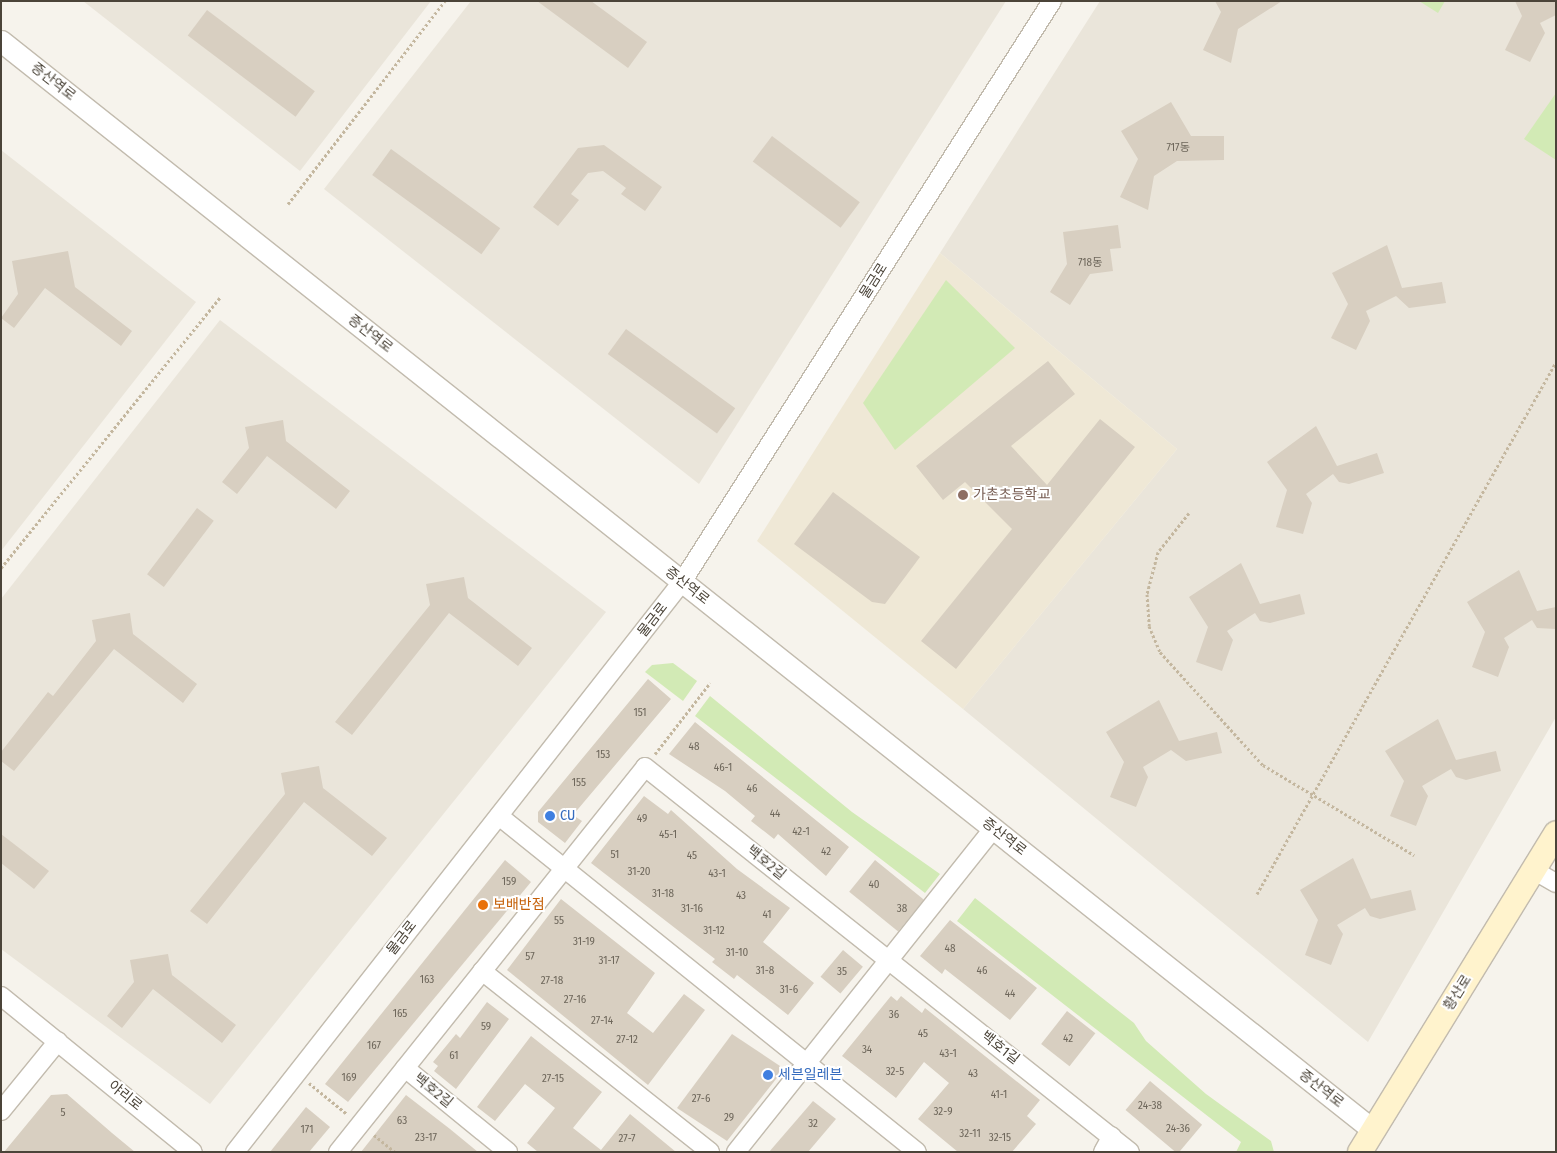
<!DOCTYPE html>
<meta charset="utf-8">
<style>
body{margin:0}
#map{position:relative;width:1557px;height:1153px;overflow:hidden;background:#f6f3ec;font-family:"Fira Sans Condensed","Noto Sans KR",sans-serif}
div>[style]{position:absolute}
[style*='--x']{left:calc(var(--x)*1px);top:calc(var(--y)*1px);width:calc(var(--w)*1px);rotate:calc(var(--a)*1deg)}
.residential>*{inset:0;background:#eae5da}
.education>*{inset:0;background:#efe8d6}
.green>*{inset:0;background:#d2eab5}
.building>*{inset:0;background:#d8cfc1;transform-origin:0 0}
.path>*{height:3px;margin-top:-1.5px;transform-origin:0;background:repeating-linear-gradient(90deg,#c4b79f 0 2.5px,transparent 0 5px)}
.roads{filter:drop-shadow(1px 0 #c2bbae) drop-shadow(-1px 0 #c2bbae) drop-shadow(0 1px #c2bbae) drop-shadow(0 -1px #c2bbae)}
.minor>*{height:18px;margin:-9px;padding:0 9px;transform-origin:9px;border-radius:9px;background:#fff}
.tertiary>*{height:21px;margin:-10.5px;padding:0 10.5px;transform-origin:10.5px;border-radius:10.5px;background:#fff}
.secondary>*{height:24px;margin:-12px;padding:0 12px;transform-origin:12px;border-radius:12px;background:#fff3cd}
.dots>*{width:14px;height:14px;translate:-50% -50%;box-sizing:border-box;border:2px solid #fff;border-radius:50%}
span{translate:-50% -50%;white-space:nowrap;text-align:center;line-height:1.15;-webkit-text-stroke:4px #fff;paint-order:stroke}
.number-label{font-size:11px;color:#6e675b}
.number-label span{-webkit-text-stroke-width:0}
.street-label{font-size:14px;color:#4b4439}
.education-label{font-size:14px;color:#785e54}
.left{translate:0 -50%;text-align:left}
.shop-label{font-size:14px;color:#366cbe}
.food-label{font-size:14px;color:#c56008}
.frame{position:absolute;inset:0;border:2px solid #4b4439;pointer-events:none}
</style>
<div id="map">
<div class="residential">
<i style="clip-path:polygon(83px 1px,431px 1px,300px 171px)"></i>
<i style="clip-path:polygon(471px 1px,1006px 1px,699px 484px,324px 189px)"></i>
<i style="clip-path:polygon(1100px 1px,1556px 1px,1556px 717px,1368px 1042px,963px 709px,1177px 449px,940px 253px)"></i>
<i style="clip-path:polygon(1px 150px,196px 302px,1px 551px)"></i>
<i style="clip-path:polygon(220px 320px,606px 612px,210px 1104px,1px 949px,1px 599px)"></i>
</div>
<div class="education">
<i style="clip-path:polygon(940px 253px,1177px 449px,963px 709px,757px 541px)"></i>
</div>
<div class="green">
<i style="clip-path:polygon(1419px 1px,1445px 1px,1438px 13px)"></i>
<i style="clip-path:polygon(1556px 93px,1556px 160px,1524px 139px)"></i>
<i style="clip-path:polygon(946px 280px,1015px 348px,895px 450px,863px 403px)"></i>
<i style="clip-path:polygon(673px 663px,697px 681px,683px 701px,645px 672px,652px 665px)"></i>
<i style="clip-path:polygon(710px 696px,852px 812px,940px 874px,925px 893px,695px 716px)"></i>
<i style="clip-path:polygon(975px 898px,1134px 1023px,1146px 1041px,1206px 1094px,1271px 1141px,1274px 1152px,1236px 1152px,1241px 1142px,957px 921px)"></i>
</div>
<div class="building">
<i style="clip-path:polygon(537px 1px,591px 1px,647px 42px,628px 68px)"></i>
<i style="clip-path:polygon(1215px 1px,1282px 1px,1238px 29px,1231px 63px,1203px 50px,1221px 12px)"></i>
<i style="clip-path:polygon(1515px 1px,1556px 1px,1556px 15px,1540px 23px,1545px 33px,1530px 62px,1505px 50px,1522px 16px)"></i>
<i style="left:207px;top:10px;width:135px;height:32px;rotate:37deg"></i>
<i style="clip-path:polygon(1171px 102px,1191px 136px,1224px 136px,1224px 160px,1177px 161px,1154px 176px,1148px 210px,1120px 197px,1138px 159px,1121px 131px)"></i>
<i style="left:772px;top:136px;width:110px;height:32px;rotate:37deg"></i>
<i style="clip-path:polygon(604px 145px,662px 187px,645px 211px,621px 194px,626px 188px,603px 171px,588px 173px,571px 194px,579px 200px,558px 226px,533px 207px,578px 148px)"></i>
<i style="left:391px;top:149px;width:135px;height:32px;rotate:36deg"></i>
<i style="clip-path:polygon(1118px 225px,1121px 248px,1110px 249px,1113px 271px,1090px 274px,1070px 305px,1050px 292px,1067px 264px,1063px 232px)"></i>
<i style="clip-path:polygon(1387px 245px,1402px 288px,1442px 282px,1446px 303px,1409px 308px,1396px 296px,1366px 311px,1370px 321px,1356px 350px,1331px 338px,1348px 304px,1332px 273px)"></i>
<i style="clip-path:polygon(68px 251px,75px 287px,132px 331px,121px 346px,45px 288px,14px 328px,1px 318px,18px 294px,12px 261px)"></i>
<i style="left:626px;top:329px;width:135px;height:31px;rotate:36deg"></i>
<i style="clip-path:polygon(1048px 361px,1075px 394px,1011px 446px,1047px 485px,1100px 419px,1135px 447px,956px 669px,921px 641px,1012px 529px,965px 482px,943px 500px,916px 466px)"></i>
<i style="clip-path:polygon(283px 420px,286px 441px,350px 491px,336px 509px,267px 456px,237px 494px,222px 482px,249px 448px,245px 427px)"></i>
<i style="clip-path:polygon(1316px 426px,1337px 466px,1377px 453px,1384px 473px,1349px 484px,1339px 482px,1333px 474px,1306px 494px,1312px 503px,1303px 534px,1276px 527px,1287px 490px,1267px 462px)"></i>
<i style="clip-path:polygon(833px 492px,920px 557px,885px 604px,872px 602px,794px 544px)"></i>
<i style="left:197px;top:508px;width:21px;height:83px;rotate:37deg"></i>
<i style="clip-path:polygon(1241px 563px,1260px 604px,1300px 594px,1305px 614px,1270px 623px,1260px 621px,1255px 613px,1227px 631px,1233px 640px,1222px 671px,1196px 662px,1208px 627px,1189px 597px)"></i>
<i style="clip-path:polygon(1519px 570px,1537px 611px,1556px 607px,1556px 629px,1537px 628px,1532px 620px,1504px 638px,1509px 647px,1498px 677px,1472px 667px,1485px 632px,1467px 602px)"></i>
<i style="clip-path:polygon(464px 577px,468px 598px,532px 648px,518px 666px,449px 613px,352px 735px,335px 722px,430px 605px,426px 584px)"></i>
<i style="clip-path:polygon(130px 613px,133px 634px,197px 684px,183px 703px,114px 649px,14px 771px,1px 761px,1px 752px,48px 692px,53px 696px,96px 641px,92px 620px)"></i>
<i style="clip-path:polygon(648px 679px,671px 699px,573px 815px,582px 821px,565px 843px,538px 822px,538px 812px)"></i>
<i style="clip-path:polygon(1159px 700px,1179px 741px,1217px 732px,1222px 753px,1186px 761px,1171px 750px,1143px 767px,1148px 777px,1136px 807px,1110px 797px,1124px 762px,1106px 732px)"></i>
<i style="clip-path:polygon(1438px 719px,1456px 760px,1496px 751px,1501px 771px,1466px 780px,1456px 777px,1451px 769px,1422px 786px,1428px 796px,1416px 826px,1390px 816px,1404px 781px,1385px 751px)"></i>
<i style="clip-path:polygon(695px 722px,849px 847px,826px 876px,778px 834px,774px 839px,751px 821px,755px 816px,725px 791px,669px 754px)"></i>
<i style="clip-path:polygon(319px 766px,323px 788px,387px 838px,372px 856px,304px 802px,207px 924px,190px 911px,285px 794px,281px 773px)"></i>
<i style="clip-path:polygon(644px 796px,668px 814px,671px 810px,737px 869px,790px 908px,763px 942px,814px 983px,788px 1015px,737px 975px,734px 979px,712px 962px,715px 959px,591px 863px)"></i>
<i style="clip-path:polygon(1px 834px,49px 871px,34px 889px,1px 863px)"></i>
<i style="clip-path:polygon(1353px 858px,1371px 899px,1411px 890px,1416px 910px,1380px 919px,1370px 916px,1365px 908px,1337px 925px,1343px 934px,1331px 965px,1305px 955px,1318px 920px,1300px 890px)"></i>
<i style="clip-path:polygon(505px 860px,531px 882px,348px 1102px,325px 1084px)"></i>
<i style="left:875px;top:860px;width:63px;height:41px;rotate:39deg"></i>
<i style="clip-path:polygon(561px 899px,655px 973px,627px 1013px,653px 1033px,684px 994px,705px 1010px,648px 1085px,507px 970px)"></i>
<i style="clip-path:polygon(950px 920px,1037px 988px,1010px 1020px,945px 969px,942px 974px,920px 956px)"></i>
<i style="left:843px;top:950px;width:26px;height:35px;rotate:40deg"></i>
<i style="clip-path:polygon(168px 954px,172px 975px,236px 1025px,222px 1043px,153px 989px,122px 1028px,107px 1016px,134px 982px,130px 960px)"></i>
<i style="clip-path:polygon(891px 996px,897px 1001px,901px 996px,922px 1013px,925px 1008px,1040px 1100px,1027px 1116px,1036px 1124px,1012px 1152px,958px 1152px,918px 1119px,949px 1083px,924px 1062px,896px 1098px,842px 1056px)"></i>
<i style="clip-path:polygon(487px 1002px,509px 1019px,456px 1089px,434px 1071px,438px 1066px,433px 1062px,456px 1034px,460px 1038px)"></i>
<i style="left:1067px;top:1011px;width:36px;height:42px;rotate:38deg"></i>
<i style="clip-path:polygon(732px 1034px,780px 1066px,780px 1074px,727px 1141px,677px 1108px)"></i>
<i style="clip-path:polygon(531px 1036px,602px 1092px,573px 1128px,601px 1150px,630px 1114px,676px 1152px,538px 1152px,527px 1143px,555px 1108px,525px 1084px,495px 1121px,477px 1107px)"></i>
<i style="left:1150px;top:1081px;width:68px;height:38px;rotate:40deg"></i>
<i style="clip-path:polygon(67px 1094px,112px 1133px,135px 1152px,4px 1152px,51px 1095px)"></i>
<i style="clip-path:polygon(406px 1095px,450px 1129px,478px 1152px,361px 1152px)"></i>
<i style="clip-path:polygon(813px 1101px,836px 1119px,808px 1152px,769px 1152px)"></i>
<i style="clip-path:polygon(306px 1107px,330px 1127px,309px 1152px,270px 1152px)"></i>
</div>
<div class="path">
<i style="--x:288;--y:204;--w:257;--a:-52.3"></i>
<i style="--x:1189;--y:513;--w:50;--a:128.5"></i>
<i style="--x:1158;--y:552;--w:43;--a:104.7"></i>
<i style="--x:1147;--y:594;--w:32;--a:86"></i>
<i style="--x:1149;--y:626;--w:28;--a:67"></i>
<i style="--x:1160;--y:652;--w:153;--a:47.7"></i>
<i style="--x:1263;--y:765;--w:176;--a:30.8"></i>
<i style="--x:1;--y:568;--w:348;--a:-51"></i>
<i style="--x:655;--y:754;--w:90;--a:-52.2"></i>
<i style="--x:1257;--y:894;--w:610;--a:-60.66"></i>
<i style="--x:309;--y:1083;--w:49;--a:39.2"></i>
<i style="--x:374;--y:1135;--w:27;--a:39"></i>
</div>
<div class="roads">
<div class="minor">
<i style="--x:499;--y:816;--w:536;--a:38.79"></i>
<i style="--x:1535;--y:871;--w:24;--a:30"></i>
<i style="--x:482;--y:971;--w:291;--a:38.4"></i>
<i style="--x:1;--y:996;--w:247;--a:39.1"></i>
<i style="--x:405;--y:1068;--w:133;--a:39.2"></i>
<i style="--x:1;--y:1111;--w:90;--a:-50.8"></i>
<i style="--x:235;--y:1152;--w:724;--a:-51.9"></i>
<i style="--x:682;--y:582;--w:689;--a:-57.51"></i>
<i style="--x:338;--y:1152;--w:492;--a:-51.4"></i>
<i style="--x:645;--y:767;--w:619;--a:38.44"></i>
<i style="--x:736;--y:1152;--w:413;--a:-51.5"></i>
<i style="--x:1103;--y:1152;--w:18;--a:-61"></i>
</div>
<div class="tertiary">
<i style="--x:1;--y:41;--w:1752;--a:38.44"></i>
</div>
<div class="secondary">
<i style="--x:1360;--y:1152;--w:374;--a:-58.4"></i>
</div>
</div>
<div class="dots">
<i style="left:963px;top:495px;background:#8d6e63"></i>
<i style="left:550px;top:816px;background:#3f7fe0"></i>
<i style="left:483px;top:905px;background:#e8710a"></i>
<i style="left:768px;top:1075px;background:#3f7fe0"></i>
</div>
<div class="number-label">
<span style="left:1178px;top:148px">717동</span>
<span style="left:1090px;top:263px">718동</span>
<span style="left:640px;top:713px">151</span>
<span style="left:694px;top:747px">48</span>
<span style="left:603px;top:755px">153</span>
<span style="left:723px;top:768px">46-1</span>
<span style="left:579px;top:783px">155</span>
<span style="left:752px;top:789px">46</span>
<span style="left:775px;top:814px">44</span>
<span style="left:642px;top:819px">49</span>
<span style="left:801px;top:832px">42-1</span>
<span style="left:668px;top:835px">45-1</span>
<span style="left:826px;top:852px">42</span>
<span style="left:615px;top:855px">51</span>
<span style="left:692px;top:856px">45</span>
<span style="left:639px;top:872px">31-20</span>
<span style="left:717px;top:874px">43-1</span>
<span style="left:509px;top:882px">159</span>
<span style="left:874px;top:885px">40</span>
<span style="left:663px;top:894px">31-18</span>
<span style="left:741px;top:896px">43</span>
<span style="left:692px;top:909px">31-16</span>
<span style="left:902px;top:909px">38</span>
<span style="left:767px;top:915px">41</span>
<span style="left:559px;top:921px">55</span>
<span style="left:714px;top:931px">31-12</span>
<span style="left:584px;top:942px">31-19</span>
<span style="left:950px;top:949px">48</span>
<span style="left:737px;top:953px">31-10</span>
<span style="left:530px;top:957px">57</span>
<span style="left:609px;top:961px">31-17</span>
<span style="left:765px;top:971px">31-8</span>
<span style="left:982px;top:971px">46</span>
<span style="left:842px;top:972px">35</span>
<span style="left:427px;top:980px">163</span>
<span style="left:552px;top:981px">27-18</span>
<span style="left:789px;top:990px">31-6</span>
<span style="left:1010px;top:994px">44</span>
<span style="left:575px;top:1000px">27-16</span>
<span style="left:400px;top:1014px">165</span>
<span style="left:894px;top:1015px">36</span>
<span style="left:602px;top:1021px">27-14</span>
<span style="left:486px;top:1027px">59</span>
<span style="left:923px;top:1034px">45</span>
<span style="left:1068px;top:1039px">42</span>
<span style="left:627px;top:1040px">27-12</span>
<span style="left:374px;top:1046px">167</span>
<span style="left:867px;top:1050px">34</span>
<span style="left:948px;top:1054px">43-1</span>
<span style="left:454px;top:1056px">61</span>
<span style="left:895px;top:1072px">32-5</span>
<span style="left:973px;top:1074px">43</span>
<span style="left:349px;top:1078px">169</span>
<span style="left:553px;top:1079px">27-15</span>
<span style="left:999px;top:1095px">41-1</span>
<span style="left:701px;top:1099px">27-6</span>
<span style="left:1150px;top:1106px">24-38</span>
<span style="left:943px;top:1112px">32-9</span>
<span style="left:63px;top:1113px">5</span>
<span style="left:729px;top:1118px">29</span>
<span style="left:402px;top:1121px">63</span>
<span style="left:813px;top:1124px">32</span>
<span style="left:1178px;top:1129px">24-36</span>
<span style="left:307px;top:1130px">171</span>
<span style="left:970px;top:1134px">32-11</span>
<span style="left:426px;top:1138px">23-17</span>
<span style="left:1000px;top:1138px">32-15</span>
<span style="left:627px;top:1139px">27-7</span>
</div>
<div class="street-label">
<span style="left:53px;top:82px;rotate:38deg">증산역로</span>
<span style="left:874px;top:281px;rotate:-58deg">물금로</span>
<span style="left:370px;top:334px;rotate:38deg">증산역로</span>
<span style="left:687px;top:586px;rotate:38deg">증산역로</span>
<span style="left:653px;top:620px;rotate:-52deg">물금로</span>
<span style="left:1004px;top:837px;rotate:38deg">증산역로</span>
<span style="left:766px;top:863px;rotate:39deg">백호2길</span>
<span style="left:402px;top:938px;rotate:-52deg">물금로</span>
<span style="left:1458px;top:993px;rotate:-58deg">황산로</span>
<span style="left:1000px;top:1048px;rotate:38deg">백호1길</span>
<span style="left:1321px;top:1089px;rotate:38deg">증산역로</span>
<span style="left:433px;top:1091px;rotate:39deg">백호2길</span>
<span style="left:125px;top:1096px;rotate:39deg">야리로</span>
</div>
<div class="education-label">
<span class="left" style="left:973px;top:495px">가촌초등학교</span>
</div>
<div class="shop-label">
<span class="left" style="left:560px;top:816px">CU</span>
<span class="left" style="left:778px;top:1075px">세븐일레븐</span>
</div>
<div class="food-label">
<span class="left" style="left:493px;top:905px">보배반점</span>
</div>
<div class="frame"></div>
</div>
